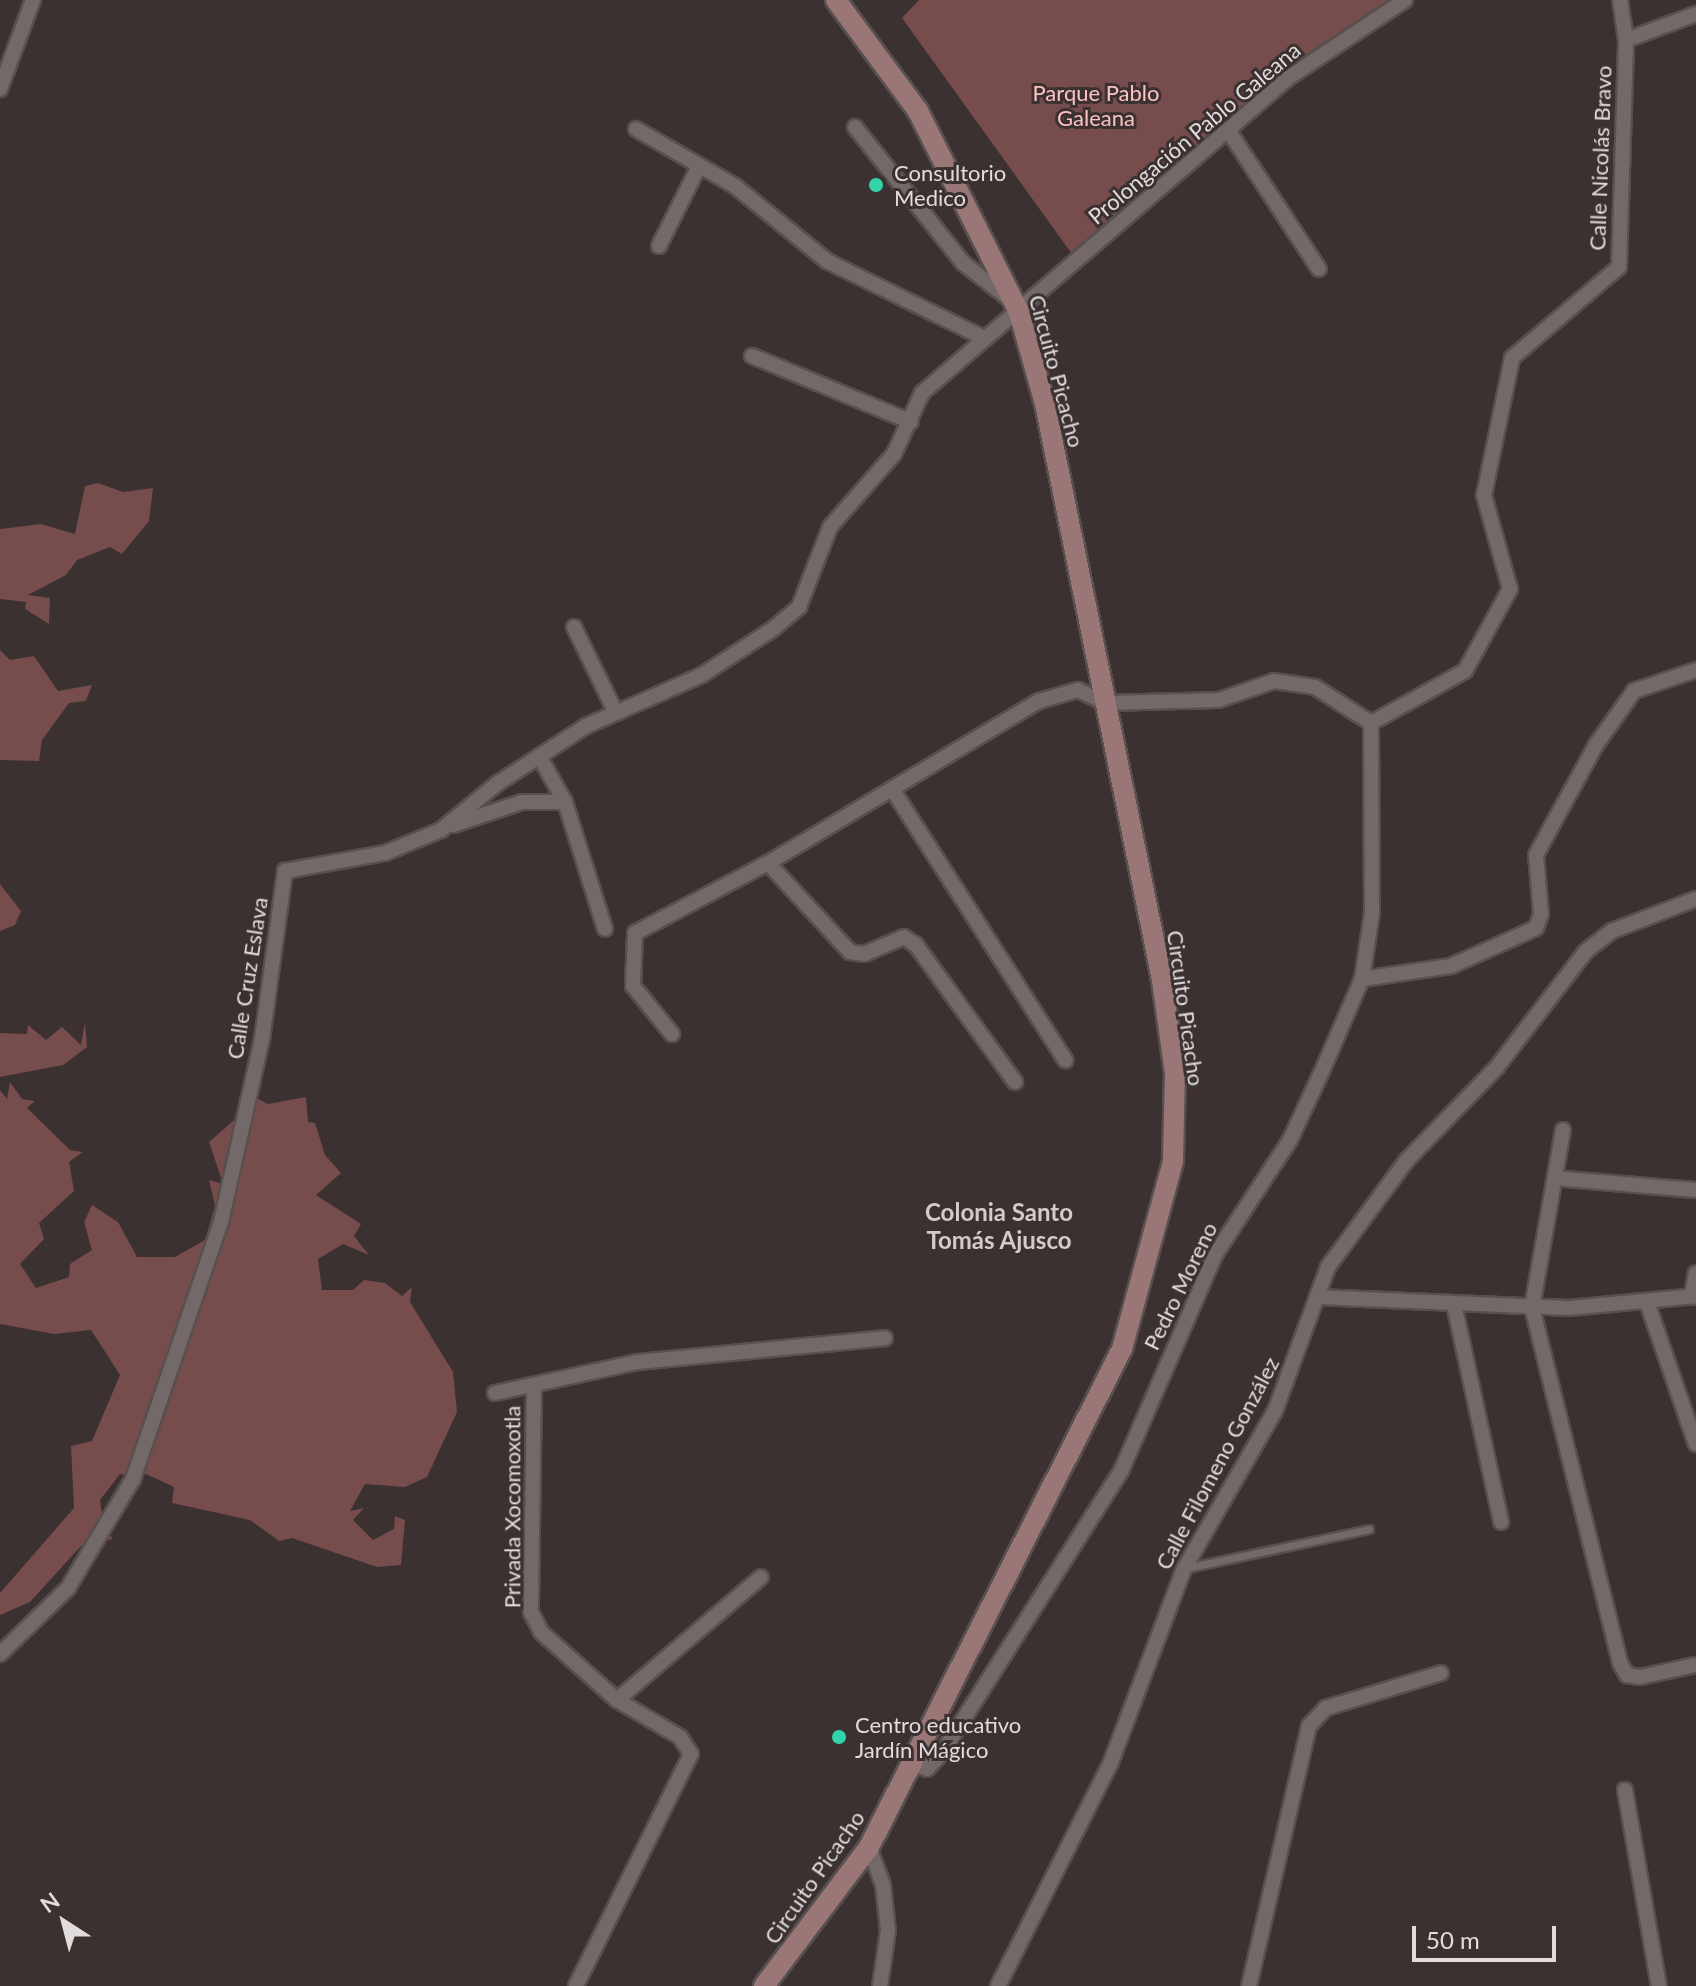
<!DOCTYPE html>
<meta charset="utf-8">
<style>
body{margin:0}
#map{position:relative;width:1696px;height:1986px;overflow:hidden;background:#3a3130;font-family:Lato,sans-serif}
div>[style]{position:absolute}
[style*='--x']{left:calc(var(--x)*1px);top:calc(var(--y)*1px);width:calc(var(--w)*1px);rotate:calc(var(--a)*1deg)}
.green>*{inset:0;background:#764c4c}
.roads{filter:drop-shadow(2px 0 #57504f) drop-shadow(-2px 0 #57504f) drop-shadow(0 2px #57504f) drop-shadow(0 -2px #57504f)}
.service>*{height:7px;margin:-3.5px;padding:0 3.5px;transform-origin:3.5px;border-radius:3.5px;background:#746969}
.minor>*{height:14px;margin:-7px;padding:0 7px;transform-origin:7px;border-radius:7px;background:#746969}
.secondary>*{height:20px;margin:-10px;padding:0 10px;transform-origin:10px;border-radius:10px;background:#9b7676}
.dots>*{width:22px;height:22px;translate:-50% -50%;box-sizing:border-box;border:4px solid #3a3130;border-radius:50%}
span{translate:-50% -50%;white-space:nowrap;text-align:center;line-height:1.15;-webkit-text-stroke:6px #3a3130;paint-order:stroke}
.park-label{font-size:22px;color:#fcc1c0}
.street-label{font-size:22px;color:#e2dcdc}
.poi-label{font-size:22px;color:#e2dcdc}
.left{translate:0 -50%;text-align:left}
.neighbourhood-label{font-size:24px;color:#d6caca;font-weight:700}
.north{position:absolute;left:24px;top:1882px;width:80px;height:80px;-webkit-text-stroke:6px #3a3130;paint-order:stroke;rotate:324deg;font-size:22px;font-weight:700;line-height:32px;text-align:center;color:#e2dcdc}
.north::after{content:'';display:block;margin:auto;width:28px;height:36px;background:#e2dcdc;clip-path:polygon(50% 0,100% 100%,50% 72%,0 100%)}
.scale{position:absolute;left:1412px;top:1926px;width:144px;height:36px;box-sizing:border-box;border:4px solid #e2dcdc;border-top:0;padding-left:10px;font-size:24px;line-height:28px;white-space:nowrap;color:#e2dcdc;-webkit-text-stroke:6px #3a3130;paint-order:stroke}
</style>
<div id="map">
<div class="green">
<i style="clip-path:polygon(919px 0,1405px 0,1291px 76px,1077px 261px,902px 18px)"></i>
<i style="clip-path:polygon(98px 483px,123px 492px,153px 488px,149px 521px,122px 554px,110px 547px,77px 560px,66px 575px,28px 595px,50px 598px,49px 624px,25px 609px,26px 602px,0 599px,0 529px,41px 524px,75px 534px,85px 486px)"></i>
<i style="clip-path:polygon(0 650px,10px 660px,34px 656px,58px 691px,92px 685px,86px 701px,69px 703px,42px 740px,39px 761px,0 760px)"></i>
<i style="clip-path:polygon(0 884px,21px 911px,15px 925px,0 931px)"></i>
<i style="clip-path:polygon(85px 1022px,87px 1047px,63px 1065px,0 1077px,0 1033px,27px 1034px,28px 1025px,46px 1040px,62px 1027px,81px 1045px)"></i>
<i style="clip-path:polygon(10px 1082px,22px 1099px,35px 1101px,27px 1108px,70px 1150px,83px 1152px,69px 1162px,74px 1191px,39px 1223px,44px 1239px,20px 1264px,36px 1288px,69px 1277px,70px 1264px,92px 1250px,84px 1222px,92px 1205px,118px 1222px,137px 1257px,175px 1257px,205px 1240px,215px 1206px,209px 1180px,223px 1184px,209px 1142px,258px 1099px,268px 1104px,306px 1097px,308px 1122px,315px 1123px,325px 1155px,341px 1173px,316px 1195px,361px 1224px,354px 1236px,369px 1255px,343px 1244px,318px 1259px,322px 1290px,353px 1290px,364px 1280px,385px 1283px,402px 1296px,412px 1287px,410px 1302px,453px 1372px,457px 1412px,427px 1477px,405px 1487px,365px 1484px,350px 1511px,364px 1508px,353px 1520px,373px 1540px,394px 1529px,395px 1516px,405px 1520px,401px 1565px,377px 1567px,292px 1538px,279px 1541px,250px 1520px,172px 1503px,174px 1487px,144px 1473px,137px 1478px,120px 1474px,100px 1500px,104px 1528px,113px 1539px,81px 1546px,30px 1602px,0 1615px,0 1593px,74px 1508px,71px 1446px,92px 1441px,120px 1375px,91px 1330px,54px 1334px,0 1324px,0 1090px,7px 1099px)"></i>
</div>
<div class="roads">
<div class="service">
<i style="--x:1186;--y:1568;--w:187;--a:-12"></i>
</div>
<div class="minor">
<i style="--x:1626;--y:40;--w:75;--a:-20.4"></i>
<i style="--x:0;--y:89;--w:95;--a:-69.7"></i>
<i style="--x:855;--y:127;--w:174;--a:51.5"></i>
<i style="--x:963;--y:263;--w:62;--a:37.8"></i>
<i style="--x:636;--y:129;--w:114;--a:29.9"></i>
<i style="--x:735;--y:186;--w:119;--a:39.2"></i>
<i style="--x:827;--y:261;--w:173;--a:26.1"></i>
<i style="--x:1228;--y:130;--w:166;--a:56.8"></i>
<i style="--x:659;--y:246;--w:89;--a:-63.4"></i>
<i style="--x:752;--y:356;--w:172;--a:22.5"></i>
<i style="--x:574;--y:627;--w:96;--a:64"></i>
<i style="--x:1371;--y:723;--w:107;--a:-29"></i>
<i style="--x:1465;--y:671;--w:94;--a:-61.2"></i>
<i style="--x:1510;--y:589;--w:98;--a:-105.5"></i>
<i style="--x:1484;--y:495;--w:140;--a:-78.4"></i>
<i style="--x:1512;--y:358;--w:140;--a:-40.4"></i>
<i style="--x:1619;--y:267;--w:227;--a:-88.2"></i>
<i style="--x:1626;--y:40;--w:40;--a:-98.5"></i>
<i style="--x:539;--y:756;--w:53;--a:60.5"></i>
<i style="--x:565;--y:802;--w:133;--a:72.5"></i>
<i style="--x:892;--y:789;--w:322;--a:57.4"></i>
<i style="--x:453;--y:825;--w:73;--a:-18.4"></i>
<i style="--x:522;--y:802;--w:43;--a:0"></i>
<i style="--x:768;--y:863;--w:121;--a:47.3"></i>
<i style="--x:850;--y:952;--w:14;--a:8"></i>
<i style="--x:864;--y:954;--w:43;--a:-23"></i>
<i style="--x:904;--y:937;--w:14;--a:34"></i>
<i style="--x:916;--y:945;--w:169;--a:54.1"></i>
<i style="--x:1362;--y:979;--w:90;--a:-8.3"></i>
<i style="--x:1451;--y:966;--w:93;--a:-24.1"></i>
<i style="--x:1536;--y:928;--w:15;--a:-70"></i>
<i style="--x:1541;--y:914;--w:59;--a:-94.8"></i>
<i style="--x:1536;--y:855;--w:125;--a:-61.4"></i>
<i style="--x:1596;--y:745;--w:66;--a:-54.9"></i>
<i style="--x:1634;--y:691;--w:65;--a:-18.7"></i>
<i style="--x:672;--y:1034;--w:62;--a:-129.1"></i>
<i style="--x:633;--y:986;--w:53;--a:-87.8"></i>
<i style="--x:635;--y:933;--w:150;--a:-27.8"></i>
<i style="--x:768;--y:863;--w:316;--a:-30.9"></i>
<i style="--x:1039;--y:701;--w:41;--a:-15.8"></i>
<i style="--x:1078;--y:690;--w:31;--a:25"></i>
<i style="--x:1106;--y:703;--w:113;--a:-1.5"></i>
<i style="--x:1219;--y:700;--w:58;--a:-19.1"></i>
<i style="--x:1274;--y:681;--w:41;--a:8.3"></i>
<i style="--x:1315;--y:687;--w:67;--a:32.7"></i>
<i style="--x:1563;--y:1130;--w:180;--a:99.9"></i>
<i style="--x:1532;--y:1307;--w:367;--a:76.1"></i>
<i style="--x:1620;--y:1663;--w:14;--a:60"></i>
<i style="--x:1627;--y:1675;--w:13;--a:9"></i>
<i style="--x:1640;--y:1677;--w:56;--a:-12.3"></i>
<i style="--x:1555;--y:1178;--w:142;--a:4.9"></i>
<i style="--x:1317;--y:1297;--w:252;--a:2.5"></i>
<i style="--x:1569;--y:1308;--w:128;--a:-5.4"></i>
<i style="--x:1692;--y:1297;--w:24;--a:-81"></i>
<i style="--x:1647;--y:1302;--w:150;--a:71"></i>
<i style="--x:1454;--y:1304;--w:223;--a:77.8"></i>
<i style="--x:534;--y:1387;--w:225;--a:90.8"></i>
<i style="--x:531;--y:1612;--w:22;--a:63"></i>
<i style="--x:541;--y:1632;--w:102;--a:41.8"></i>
<i style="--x:617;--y:1700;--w:73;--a:30.4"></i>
<i style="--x:680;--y:1737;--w:20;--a:57"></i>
<i style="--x:691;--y:1754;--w:259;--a:116.4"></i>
<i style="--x:495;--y:1393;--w:145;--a:-12.3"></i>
<i style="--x:637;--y:1362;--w:249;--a:-5.5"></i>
<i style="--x:0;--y:1654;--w:95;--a:-44.1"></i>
<i style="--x:68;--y:1588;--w:127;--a:-59.2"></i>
<i style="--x:133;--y:1479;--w:272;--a:-71.1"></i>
<i style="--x:221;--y:1222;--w:188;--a:-77.4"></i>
<i style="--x:262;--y:1039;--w:170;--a:-82.2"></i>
<i style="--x:285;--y:871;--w:102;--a:-10.2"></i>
<i style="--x:385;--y:853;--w:61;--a:-22.3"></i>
<i style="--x:441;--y:830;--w:74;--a:-39.5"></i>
<i style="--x:498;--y:783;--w:105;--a:-32.9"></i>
<i style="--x:586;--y:726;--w:127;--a:-23.7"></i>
<i style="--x:702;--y:675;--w:86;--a:-33.1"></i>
<i style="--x:774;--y:628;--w:33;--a:-40"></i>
<i style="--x:799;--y:607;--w:86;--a:-68.8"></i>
<i style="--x:830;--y:527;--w:97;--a:-48.8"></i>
<i style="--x:894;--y:454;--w:67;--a:-65.3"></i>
<i style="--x:922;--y:393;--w:486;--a:-40.7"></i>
<i style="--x:1291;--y:76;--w:137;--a:-33.7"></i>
<i style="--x:617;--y:1700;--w:189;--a:-40.5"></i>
<i style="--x:910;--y:1763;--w:18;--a:19"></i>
<i style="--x:927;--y:1769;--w:22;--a:-47"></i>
<i style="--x:942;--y:1753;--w:336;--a:-57.6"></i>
<i style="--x:1122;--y:1469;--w:233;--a:-66.5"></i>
<i style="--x:1215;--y:1255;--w:137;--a:-56.9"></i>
<i style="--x:1290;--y:1140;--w:78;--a:-65.1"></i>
<i style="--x:1323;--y:1069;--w:98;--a:-66.6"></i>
<i style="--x:1362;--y:979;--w:67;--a:-81.4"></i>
<i style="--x:1372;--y:913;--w:190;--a:-90.3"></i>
<i style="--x:1625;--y:1790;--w:199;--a:80.2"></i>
<i style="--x:869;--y:1847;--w:40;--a:69.8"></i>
<i style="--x:883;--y:1885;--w:45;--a:83.7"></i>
<i style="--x:888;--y:1930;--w:57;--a:98.1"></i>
<i style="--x:998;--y:1986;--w:251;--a:-63.2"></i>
<i style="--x:1111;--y:1762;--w:206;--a:-69.3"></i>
<i style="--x:1184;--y:1569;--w:182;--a:-60.1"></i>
<i style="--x:1275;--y:1411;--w:153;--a:-69.8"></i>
<i style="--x:1328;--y:1267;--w:133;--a:-53.6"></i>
<i style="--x:1407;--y:1160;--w:129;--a:-45.9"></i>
<i style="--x:1497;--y:1067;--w:146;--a:-52.5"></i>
<i style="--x:1586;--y:951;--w:33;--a:-38"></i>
<i style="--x:1612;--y:931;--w:90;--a:-20.9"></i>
<i style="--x:1249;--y:1986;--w:267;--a:-77"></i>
<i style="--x:1309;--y:1726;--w:25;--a:-47"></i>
<i style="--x:1326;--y:1708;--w:120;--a:-16.9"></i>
</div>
<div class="secondary">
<i style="--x:764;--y:1986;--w:174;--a:-52.9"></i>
<i style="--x:869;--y:1847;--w:559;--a:-63.07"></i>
<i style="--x:1122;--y:1349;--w:195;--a:-74.8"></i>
<i style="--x:1173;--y:1161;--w:87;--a:-88.7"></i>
<i style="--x:1175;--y:1074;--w:95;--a:-97.9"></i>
<i style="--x:1162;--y:980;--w:588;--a:-101.48"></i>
<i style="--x:1045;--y:404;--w:96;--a:-105.8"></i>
<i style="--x:1019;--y:312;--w:225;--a:-116.7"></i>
<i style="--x:918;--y:111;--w:138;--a:-126.5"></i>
</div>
</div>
<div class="dots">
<i style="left:876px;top:185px;background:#32d4a9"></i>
<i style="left:839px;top:1737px;background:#32d4a9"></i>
</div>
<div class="park-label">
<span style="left:1096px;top:105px">Parque Pablo<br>Galeana</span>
</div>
<div class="street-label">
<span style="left:1194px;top:133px;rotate:-40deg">Prolongación Pablo Galeana</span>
<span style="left:1600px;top:158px;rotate:-88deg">Calle Nicolás Bravo</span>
<span style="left:1057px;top:371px;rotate:75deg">Circuito Picacho</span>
<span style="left:247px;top:978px;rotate:-81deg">Calle Cruz Eslava</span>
<span style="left:1186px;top:1008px;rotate:82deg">Circuito Picacho</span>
<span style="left:1180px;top:1286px;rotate:-64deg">Pedro Moreno</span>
<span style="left:1217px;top:1463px;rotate:-62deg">Calle Filomeno González</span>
<span style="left:512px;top:1507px;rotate:-90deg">Privada Xocomoxotla</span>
<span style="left:814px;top:1877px;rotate:-55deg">Circuito Picacho</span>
</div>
<div class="poi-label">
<span class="left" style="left:894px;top:185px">Consultorio<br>Medico</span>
<span class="left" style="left:855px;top:1737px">Centro educativo<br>Jardín Mágico</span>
</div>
<div class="neighbourhood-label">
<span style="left:999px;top:1226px">Colonia Santo<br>Tomás Ajusco</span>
</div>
<div class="north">N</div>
<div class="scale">50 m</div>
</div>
